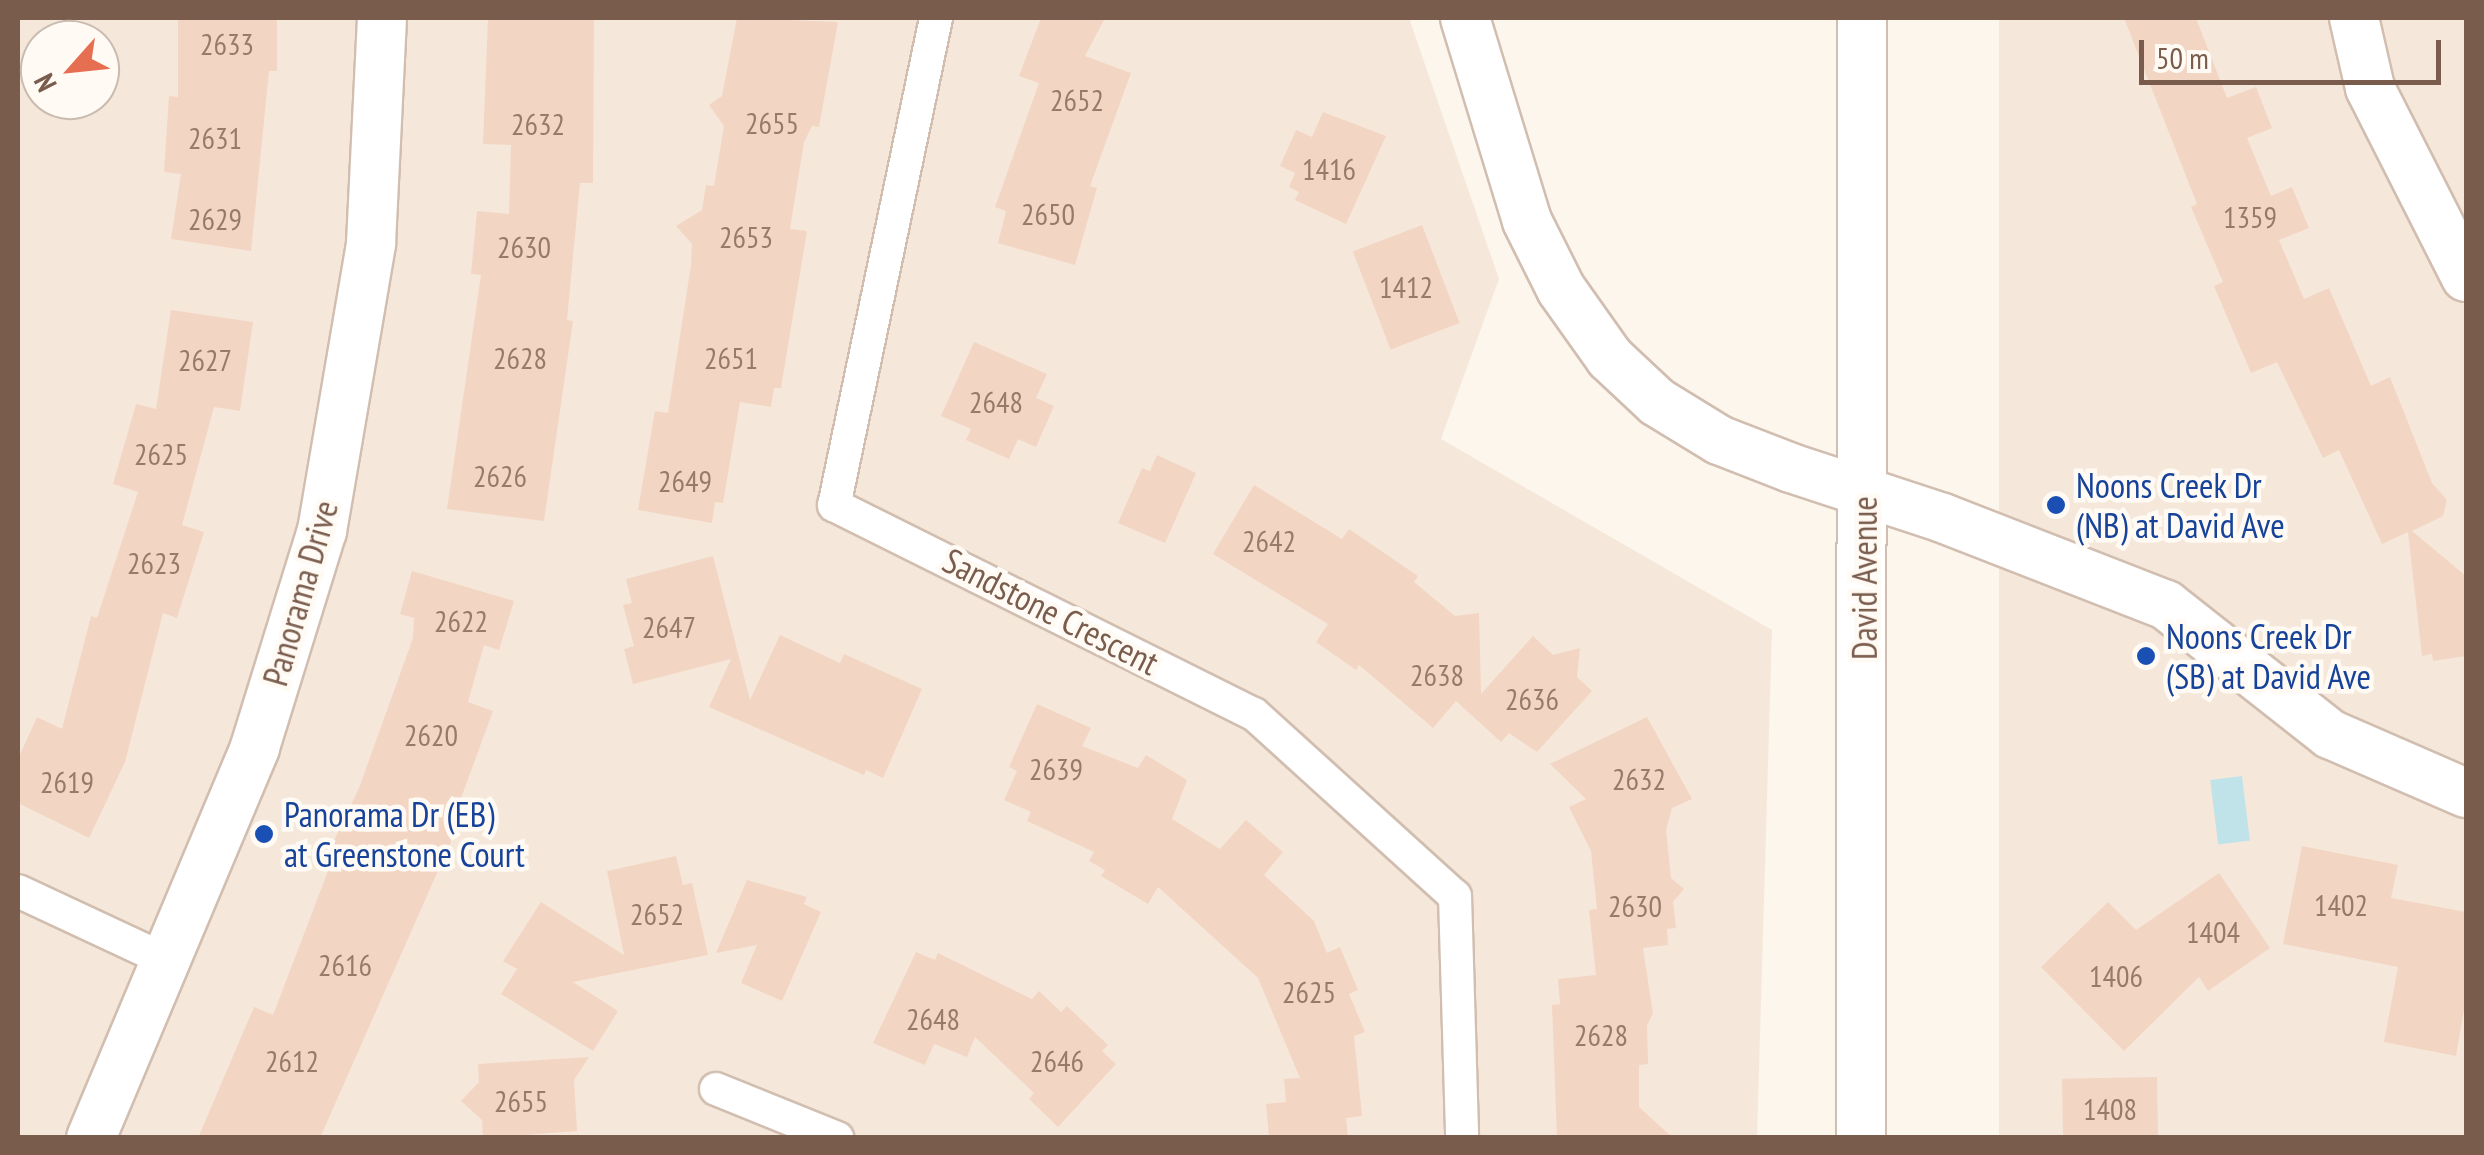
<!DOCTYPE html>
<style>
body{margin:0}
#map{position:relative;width:2484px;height:1155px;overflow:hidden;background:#fdf6ec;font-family:"PT Sans Narrow",sans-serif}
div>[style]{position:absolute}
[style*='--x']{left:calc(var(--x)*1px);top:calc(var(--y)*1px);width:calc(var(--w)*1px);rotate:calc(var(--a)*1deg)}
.residential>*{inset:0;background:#f5e8da;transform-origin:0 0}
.water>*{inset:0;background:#bfe3e8;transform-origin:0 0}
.building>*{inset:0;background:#f3d5c3;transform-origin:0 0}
.roads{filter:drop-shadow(2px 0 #d1beb0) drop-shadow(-2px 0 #d1beb0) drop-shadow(0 2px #d1beb0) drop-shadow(0 -2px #d1beb0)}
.street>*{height:32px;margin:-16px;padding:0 16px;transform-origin:16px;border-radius:16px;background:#fff}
.secondary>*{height:48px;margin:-24px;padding:0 24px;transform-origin:24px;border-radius:24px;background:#fff}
.dots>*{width:28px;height:28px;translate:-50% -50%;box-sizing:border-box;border:5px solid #fffaf3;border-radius:50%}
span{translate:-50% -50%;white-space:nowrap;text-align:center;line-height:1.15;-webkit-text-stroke:9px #fffaf3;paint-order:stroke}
.number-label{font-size:30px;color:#987a6a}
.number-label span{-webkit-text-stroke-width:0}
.transit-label{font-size:35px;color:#164399}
.left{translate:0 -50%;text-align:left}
.street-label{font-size:35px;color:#7a5c4d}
.frame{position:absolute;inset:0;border:20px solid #7a5c4d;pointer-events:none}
.north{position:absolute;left:20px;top:20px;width:100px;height:100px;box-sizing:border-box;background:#fffaf3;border:2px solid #cabbb1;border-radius:50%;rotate:243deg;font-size:28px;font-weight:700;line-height:40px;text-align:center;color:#7a5c4d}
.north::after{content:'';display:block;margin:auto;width:35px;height:45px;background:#e76f51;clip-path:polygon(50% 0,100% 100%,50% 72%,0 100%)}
.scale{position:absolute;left:2139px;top:40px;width:302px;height:45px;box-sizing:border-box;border:5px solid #7a5c4d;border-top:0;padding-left:12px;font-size:30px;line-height:35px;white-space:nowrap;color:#7a5c4d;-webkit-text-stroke:8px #fffaf3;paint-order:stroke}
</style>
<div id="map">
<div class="residential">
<i style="clip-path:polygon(evenodd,18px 18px,1409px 18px,1499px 279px,1441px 439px,1772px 630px,1757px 1137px,18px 1137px,18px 18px,40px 40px,100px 40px,100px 100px,40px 100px,40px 40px)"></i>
<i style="left:1999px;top:18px;width:467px;height:1119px"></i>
</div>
<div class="water">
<i style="left:2242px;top:776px;width:65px;height:32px;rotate:83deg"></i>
</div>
<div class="building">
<i style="clip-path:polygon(178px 18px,277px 18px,277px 71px,269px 71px,251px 251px,171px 239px,181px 174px,164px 172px,169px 96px,178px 97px)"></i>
<i style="clip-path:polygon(488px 18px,594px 18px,593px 183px,580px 183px,567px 320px,573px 321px,544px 521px,447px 509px,481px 275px,471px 274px,477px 211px,509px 214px,511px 145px,483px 144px)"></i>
<i style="clip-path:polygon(737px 18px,838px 22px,819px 127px,812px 126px,804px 142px,790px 229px,807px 231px,781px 388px,774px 388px,771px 407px,740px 402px,723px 503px,715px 502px,712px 523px,638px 510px,655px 411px,668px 413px,691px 265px,692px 244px,676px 226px,702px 210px,706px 185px,714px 186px,724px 126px,709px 105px,722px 96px)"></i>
<i style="clip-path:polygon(1041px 18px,1105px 18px,1085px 56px,1131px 73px,1090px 186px,1097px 188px,1075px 265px,998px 243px,1006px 211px,995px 207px,1039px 83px,1019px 76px)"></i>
<i style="clip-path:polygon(2124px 18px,2196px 18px,2227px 98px,2256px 87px,2272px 128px,2247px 138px,2271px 196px,2292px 187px,2309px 228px,2279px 240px,2304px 299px,2329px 288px,2371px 386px,2390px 377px,2432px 483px,2447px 500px,2443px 516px,2412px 531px,2466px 576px,2466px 656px,2433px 661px,2432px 654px,2422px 656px,2408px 532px,2382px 544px,2339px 450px,2323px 458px,2277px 362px,2251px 373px,2214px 286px,2223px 282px,2191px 207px,2197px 204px)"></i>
<i style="clip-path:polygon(1323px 112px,1386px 136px,1346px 224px,1295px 200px,1299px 192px,1289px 187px,1295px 173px,1280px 166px,1296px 130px,1312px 137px)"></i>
<i style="left:1422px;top:225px;width:105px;height:74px;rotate:69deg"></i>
<i style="clip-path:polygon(171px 310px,253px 322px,240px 411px,214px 407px,182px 525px,204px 532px,177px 618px,163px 613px,125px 762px,89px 838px,18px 803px,18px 759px,37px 717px,62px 729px,91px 616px,97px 618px,138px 492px,113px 484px,136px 404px,156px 409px)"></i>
<i style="clip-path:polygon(974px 342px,1047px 374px,1036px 398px,1054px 406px,1036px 447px,1018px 439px,1009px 459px,966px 440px,971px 429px,941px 416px)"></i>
<i style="clip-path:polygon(1157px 455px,1196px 473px,1165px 543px,1118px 523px,1142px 468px,1150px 471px)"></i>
<i style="clip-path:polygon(1254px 485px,1342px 539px,1349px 529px,1418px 576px,1414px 582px,1455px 616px,1479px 613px,1481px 694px,1533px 636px,1553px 655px,1580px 648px,1577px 677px,1592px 691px,1537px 752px,1509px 733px,1501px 742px,1456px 701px,1433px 728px,1359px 665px,1356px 670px,1316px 642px,1328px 624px,1213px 554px)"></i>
<i style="clip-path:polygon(713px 556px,750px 700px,780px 635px,840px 663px,844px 654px,922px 689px,883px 778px,866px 770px,864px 775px,709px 707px,731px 659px,633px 684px,624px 649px,634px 646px,623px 605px,632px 603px,626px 579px)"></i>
<i style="clip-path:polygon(412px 571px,514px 601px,499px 650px,484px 645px,468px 702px,493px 711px,450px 828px,456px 830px,320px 1138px,198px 1138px,254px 1007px,273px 1015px,328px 871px,321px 868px,359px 788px,413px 638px,414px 618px,400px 614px)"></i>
<i style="clip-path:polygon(1037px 704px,1091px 728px,1082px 746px,1138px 768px,1146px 755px,1187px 780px,1172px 819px,1220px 849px,1246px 820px,1283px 852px,1264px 875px,1314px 921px,1327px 953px,1340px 947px,1358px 990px,1349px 994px,1365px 1032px,1354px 1036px,1362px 1116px,1346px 1118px,1348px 1138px,1269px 1138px,1266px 1104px,1286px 1102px,1284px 1079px,1300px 1078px,1258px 978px,1158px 887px,1148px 904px,1101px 876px,1105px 870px,1089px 861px,1094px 852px,1027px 821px,1031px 812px,1004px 800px,1017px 771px,1009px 767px)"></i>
<i style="clip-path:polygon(1647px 717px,1692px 799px,1672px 808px,1666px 830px,1671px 878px,1684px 889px,1673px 902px,1676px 928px,1667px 929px,1668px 945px,1643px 948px,1653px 1014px,1647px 1025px,1648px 1064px,1639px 1065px,1639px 1107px,1673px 1138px,1557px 1138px,1552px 1005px,1560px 1004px,1558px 979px,1596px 975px,1589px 910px,1597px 909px,1591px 851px,1569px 807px,1586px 799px,1550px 764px)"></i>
<i style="clip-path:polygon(2302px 846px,2398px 865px,2391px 898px,2466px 912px,2466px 998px,2456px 1056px,2384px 1042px,2398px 967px,2283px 944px)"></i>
<i style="clip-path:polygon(676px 856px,683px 885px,692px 883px,708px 955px,573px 982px,618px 1011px,593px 1051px,501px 994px,517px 969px,503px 961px,541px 902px,624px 955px,607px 871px)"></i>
<i style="clip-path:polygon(2219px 873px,2270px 948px,2208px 991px,2199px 977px,2124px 1051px,2041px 967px,2108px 902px,2136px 930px)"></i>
<i style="clip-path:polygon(747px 880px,807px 897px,804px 904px,821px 912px,782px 1001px,741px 983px,757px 945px,716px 953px)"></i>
<i style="clip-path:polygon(916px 952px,935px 960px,938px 953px,1032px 999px,1039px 991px,1061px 1012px,1067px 1006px,1108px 1045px,1102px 1051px,1116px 1064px,1058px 1127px,1029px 1099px,1034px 1093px,975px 1037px,967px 1057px,934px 1044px,925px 1065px,873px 1043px)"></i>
<i style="clip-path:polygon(589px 1057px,574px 1080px,577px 1131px,483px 1138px,482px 1120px,461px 1101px,479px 1082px,478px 1064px)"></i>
<i style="left:2157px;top:1077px;width:61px;height:95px;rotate:89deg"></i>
</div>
<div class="roads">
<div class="street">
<i style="--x:936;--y:18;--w:498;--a:101.8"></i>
<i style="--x:834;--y:505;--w:469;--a:26.5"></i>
<i style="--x:1254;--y:714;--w:271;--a:42.2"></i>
<i style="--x:1455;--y:896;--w:242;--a:88.3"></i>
<i style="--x:18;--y:891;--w:166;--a:25"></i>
<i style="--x:716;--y:1089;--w:131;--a:22"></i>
</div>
<div class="secondary">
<i style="--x:1465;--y:18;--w:212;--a:73"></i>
<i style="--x:1527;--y:221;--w:76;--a:63.4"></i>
<i style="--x:1561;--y:289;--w:85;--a:54.6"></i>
<i style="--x:1610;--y:358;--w:64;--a:43.1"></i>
<i style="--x:1657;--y:402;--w:73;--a:31.5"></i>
<i style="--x:1719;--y:440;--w:77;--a:21.3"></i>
<i style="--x:1791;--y:468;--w:160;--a:18.2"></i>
<i style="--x:1943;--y:518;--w:239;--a:21.3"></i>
<i style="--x:2166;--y:605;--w:209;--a:38.2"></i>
<i style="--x:2330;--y:734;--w:148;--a:23.5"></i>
<i style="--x:2354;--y:18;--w:72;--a:77.1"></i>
<i style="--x:2370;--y:88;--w:212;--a:63.1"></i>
<i style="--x:91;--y:1138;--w:424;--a:-67.2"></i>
<i style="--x:255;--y:747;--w:226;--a:-72.8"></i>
<i style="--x:322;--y:531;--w:292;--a:-80.3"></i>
<i style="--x:371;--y:243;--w:225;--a:-87.2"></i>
<i style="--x:1861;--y:1138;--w:1120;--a:-89.95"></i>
</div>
</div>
<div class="dots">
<i style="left:2056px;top:505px;background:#1a4fb4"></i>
<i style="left:2146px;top:656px;background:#1a4fb4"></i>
<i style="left:264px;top:834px;background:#1a4fb4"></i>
</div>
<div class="number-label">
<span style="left:227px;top:44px">2633</span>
<span style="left:1077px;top:100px">2652</span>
<span style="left:772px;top:123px">2655</span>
<span style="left:538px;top:124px">2632</span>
<span style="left:215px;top:138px">2631</span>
<span style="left:1329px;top:169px">1416</span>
<span style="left:1048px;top:214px">2650</span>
<span style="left:2250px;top:217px">1359</span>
<span style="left:215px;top:219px">2629</span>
<span style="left:746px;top:237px">2653</span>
<span style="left:524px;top:247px">2630</span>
<span style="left:1406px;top:287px">1412</span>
<span style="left:520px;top:358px">2628</span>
<span style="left:731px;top:358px">2651</span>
<span style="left:205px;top:360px">2627</span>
<span style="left:996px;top:402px">2648</span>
<span style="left:161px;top:454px">2625</span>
<span style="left:500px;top:476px">2626</span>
<span style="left:685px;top:481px">2649</span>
<span style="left:1269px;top:541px">2642</span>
<span style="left:154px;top:563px">2623</span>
<span style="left:461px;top:621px">2622</span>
<span style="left:669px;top:627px">2647</span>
<span style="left:1437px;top:675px">2638</span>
<span style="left:1532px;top:699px">2636</span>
<span style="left:431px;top:735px">2620</span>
<span style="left:1056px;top:769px">2639</span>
<span style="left:1639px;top:779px">2632</span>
<span style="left:67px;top:782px">2619</span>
<span style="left:2341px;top:905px">1402</span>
<span style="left:1635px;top:906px">2630</span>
<span style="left:657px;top:914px">2652</span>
<span style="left:2213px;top:932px">1404</span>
<span style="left:345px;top:965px">2616</span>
<span style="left:2116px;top:976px">1406</span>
<span style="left:1309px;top:992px">2625</span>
<span style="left:933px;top:1019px">2648</span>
<span style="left:1601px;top:1035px">2628</span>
<span style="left:292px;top:1061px">2612</span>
<span style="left:1057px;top:1061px">2646</span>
<span style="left:521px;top:1101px">2655</span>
<span style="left:2110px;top:1109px">1408</span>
</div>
<div class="transit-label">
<span class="left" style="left:2076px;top:505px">Noons Creek Dr<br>(NB) at David Ave</span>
<span class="left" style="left:2166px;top:656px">Noons Creek Dr<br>(SB) at David Ave</span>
<span class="left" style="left:284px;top:834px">Panorama Dr (EB)<br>at Greenstone Court</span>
</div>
<div class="street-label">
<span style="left:1864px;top:578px;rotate:-90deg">David Avenue</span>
<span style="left:300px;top:593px;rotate:-74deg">Panorama Drive</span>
<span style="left:1051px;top:611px;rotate:27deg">Sandstone Crescent</span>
</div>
<div class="frame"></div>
<div class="north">N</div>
<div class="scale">50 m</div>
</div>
